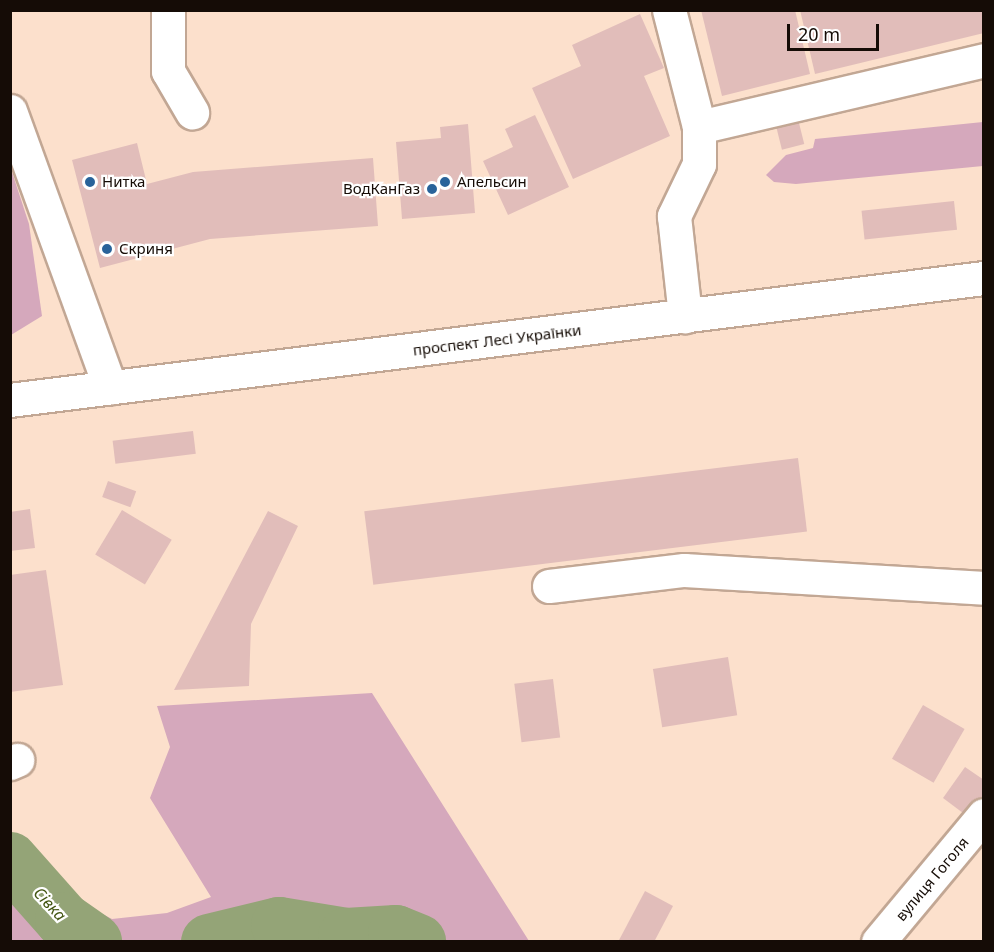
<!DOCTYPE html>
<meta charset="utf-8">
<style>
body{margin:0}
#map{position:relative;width:994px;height:952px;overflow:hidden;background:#fce0cc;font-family:"Noto Sans",sans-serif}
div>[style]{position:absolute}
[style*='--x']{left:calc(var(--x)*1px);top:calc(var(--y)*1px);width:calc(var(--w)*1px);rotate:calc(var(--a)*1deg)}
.green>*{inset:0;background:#d5a8bc}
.river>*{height:56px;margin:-28px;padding:0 28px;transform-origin:28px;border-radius:28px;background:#94a477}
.building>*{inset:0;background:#e1bdba;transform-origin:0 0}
.roads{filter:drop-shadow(2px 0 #c2a794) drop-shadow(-2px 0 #c2a794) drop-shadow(0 2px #c2a794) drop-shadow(0 -2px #c2a794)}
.minor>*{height:33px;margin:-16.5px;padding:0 16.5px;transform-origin:16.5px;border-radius:16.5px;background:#fff}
.major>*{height:33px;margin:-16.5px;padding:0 16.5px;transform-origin:16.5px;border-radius:16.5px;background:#fff}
.dots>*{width:16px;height:16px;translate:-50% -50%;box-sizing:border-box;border:3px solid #fff;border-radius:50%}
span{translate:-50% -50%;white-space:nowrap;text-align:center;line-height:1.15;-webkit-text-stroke:4.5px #fff;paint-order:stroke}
.poi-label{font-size:15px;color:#150c06}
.left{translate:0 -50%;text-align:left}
.right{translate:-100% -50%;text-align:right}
.street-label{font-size:15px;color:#150c06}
.water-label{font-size:16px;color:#435612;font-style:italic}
.frame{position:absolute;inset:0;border:12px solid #150c06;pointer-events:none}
.scale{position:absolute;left:787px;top:24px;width:92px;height:27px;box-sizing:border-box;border:3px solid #150c06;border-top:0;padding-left:8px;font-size:18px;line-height:21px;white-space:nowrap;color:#150c06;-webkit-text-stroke:4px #fff;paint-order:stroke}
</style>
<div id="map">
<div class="green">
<i style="clip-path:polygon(983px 122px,983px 166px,796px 184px,774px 182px,766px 175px,786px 155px,813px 148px,815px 139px)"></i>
<i style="clip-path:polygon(11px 169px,29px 224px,42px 316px,11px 335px)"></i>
<i style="clip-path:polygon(372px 693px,529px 941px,11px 941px,11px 832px,60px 892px,112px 919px,167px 913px,211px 897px,150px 798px,170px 747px,157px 706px)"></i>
</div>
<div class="river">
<i style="--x:10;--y:860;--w:80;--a:48.5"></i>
<i style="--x:63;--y:920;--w:38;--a:35"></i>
<i style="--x:209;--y:942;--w:72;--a:-13.7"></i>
<i style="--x:279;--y:925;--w:68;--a:9.3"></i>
<i style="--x:346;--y:936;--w:50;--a:-3.4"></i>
<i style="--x:396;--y:933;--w:24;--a:22"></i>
</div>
<div class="building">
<i style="clip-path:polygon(701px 10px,795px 10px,810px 74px,722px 96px)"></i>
<i style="clip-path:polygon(800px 10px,984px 10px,984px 33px,815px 74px)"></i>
<i style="clip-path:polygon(640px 14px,664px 68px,644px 76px,670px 136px,573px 179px,532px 88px,581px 66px,572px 45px)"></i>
<i style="clip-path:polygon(535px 115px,569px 187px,508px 215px,483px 161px,513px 147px,505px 129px)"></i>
<i style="left:797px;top:115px;width:30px;height:23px;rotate:76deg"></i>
<i style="clip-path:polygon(468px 124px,475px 213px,402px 219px,396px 142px,441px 138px,440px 127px)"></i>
<i style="clip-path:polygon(137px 143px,147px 184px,193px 172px,373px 158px,378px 226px,210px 239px,100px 268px,72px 160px)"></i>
<i style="left:954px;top:201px;width:29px;height:93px;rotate:84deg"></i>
<i style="left:193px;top:431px;width:23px;height:81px;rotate:83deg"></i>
<i style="left:798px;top:458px;width:74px;height:437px;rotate:83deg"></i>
<i style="left:108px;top:481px;width:30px;height:17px;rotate:20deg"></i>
<i style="clip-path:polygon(30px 509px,35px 548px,10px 551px,10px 512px)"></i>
<i style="left:122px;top:510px;width:58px;height:52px;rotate:31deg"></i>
<i style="clip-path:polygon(268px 511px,298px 526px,251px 624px,249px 686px,174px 690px)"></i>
<i style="clip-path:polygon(46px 570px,63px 685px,10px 692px,10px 575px)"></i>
<i style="left:728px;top:657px;width:59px;height:76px;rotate:81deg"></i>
<i style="left:553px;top:679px;width:59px;height:39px;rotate:83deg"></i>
<i style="left:923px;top:705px;width:48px;height:62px;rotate:30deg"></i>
<i style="clip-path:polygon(965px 767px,984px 780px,984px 802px,971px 819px,943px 798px)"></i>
<i style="clip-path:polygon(645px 891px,673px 906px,654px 942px,618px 942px)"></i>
</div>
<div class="roads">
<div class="minor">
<i style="--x:168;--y:10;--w:61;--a:90"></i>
<i style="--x:168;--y:71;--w:48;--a:59.7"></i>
<i style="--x:669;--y:10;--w:121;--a:75.6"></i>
<i style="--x:699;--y:127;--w:37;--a:90"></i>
<i style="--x:699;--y:164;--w:58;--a:115.7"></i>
<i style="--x:674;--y:216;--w:101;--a:83.7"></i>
<i style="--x:10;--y:111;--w:294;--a:70.1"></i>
<i style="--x:699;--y:127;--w:293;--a:-13.2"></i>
<i style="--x:549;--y:586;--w:136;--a:-6.8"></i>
<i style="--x:684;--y:570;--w:301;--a:3.4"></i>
<i style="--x:10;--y:763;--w:8;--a:-23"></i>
<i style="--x:878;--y:942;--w:165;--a:-50.2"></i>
</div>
<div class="major">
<i style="--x:10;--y:400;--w:982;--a:-7.14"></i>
</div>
</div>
<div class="dots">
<i style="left:90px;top:182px;background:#29639a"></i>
<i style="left:445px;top:182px;background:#29639a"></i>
<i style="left:432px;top:189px;background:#29639a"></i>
<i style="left:107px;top:249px;background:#29639a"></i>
</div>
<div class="poi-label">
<span class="left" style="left:102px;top:182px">Нитка</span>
<span class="left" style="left:457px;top:182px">Апельсин</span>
<span class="right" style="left:420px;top:189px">ВодКанГаз</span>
<span class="left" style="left:119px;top:249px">Скриня</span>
</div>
<div class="street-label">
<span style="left:497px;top:340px;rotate:-7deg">проспект Лесі Українки</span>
<span style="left:932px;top:879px;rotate:-50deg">вулиця Гоголя</span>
</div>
<div class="water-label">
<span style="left:50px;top:904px;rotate:47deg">Сівка</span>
</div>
<div class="frame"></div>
<div class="scale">20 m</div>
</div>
